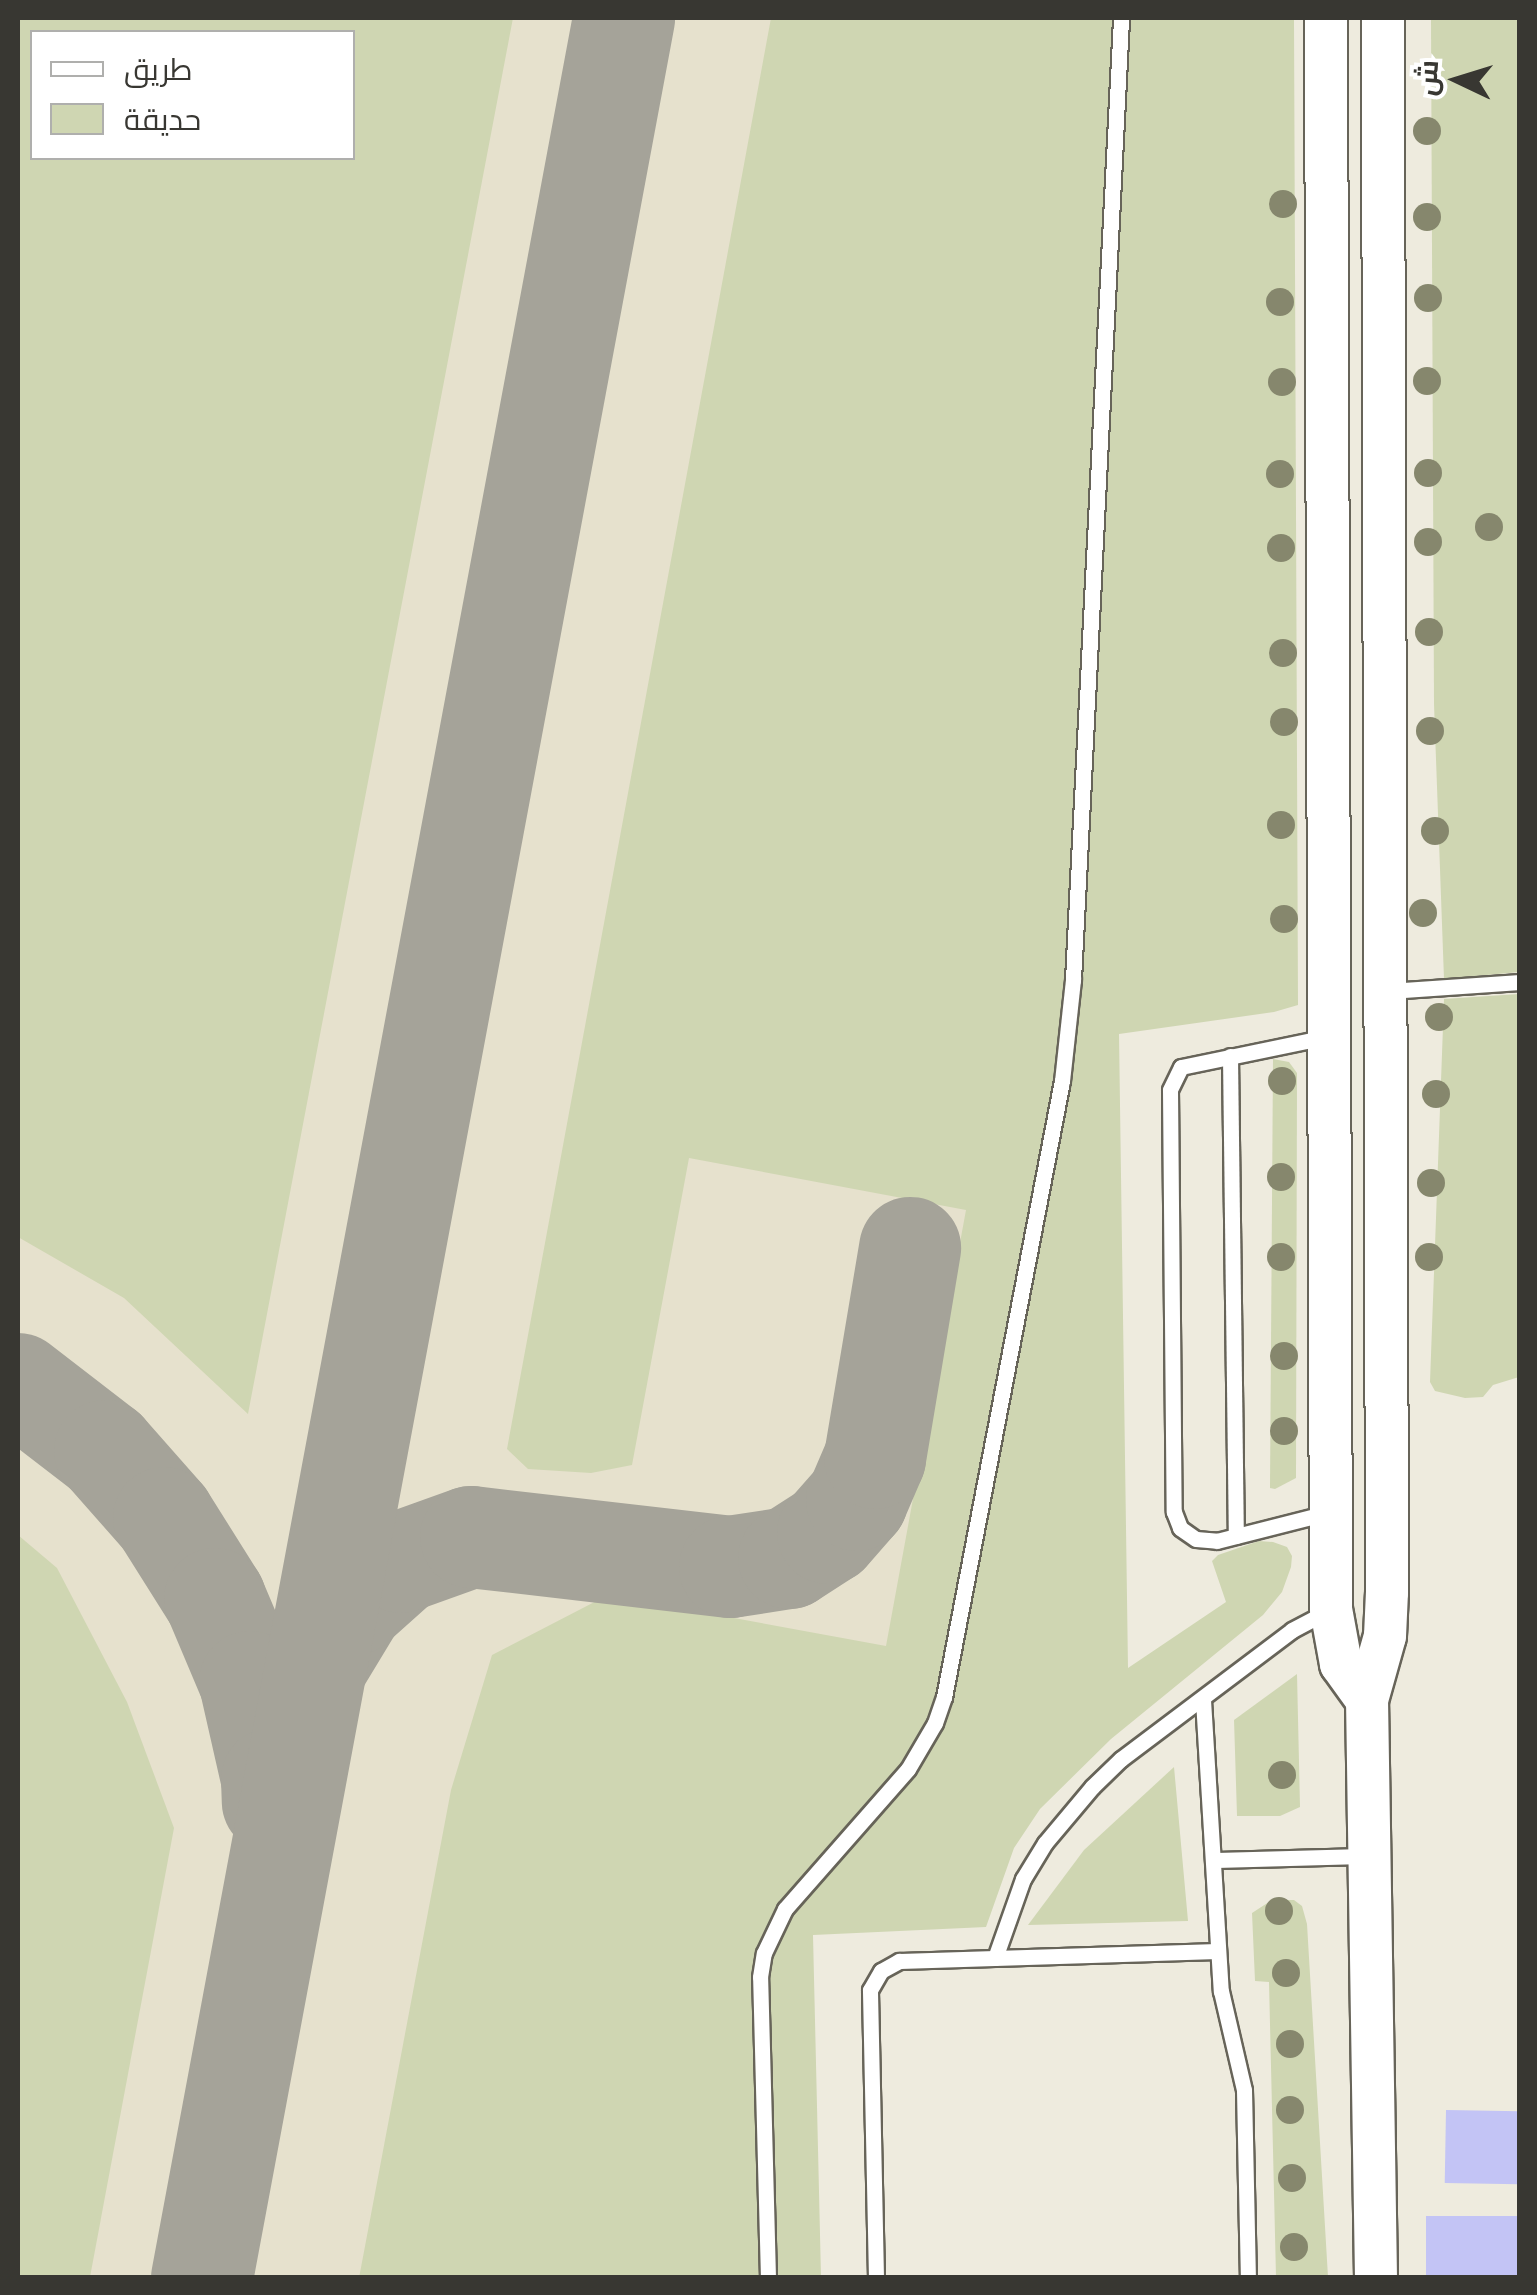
<!DOCTYPE html>
<meta charset="utf-8">
<style>
body{margin:0}
#map{position:relative;width:1537px;height:2295px;overflow:hidden;background:#eeebde;font-family:Inter,Cairo,sans-serif}
div>[style]{position:absolute}
[style*='--x']{left:calc(var(--x)*1px);top:calc(var(--y)*1px);width:calc(var(--w)*1px);rotate:calc(var(--a)*1deg)}
.built>*{inset:0;background:#e6e1cd}
.green>*{inset:0;background:#cfd6b2}
.taxiway>*{height:102px;margin:-51px;padding:0 51px;transform-origin:51px;border-radius:51px;background:#a5a399}
.building>*{inset:0;background:#c3c4f5;transform-origin:0 0}
.roads{filter:drop-shadow(2px 0 #676459) drop-shadow(-2px 0 #676459) drop-shadow(0 2px #676459) drop-shadow(0 -2px #676459)}
.lane>*{height:15px;margin:-7.5px;padding:0 7.5px;transform-origin:7.5px;border-radius:7.5px;background:#fff}
.secondary>*{height:42px;margin:-21px;padding:0 21px;transform-origin:21px;border-radius:21px;background:#fff}
.trees>*{width:28px;height:28px;margin:-14px;border-radius:50%;background:#86876d}
span{translate:-50% -50%;white-space:nowrap;text-align:center;line-height:1.15;-webkit-text-stroke:10px #fff;paint-order:stroke}
.frame{position:absolute;inset:0;border:20px solid #383732;pointer-events:none}
.legend{position:absolute;left:30px;top:30px;width:325px;height:130px;box-sizing:border-box;background:#fff;border:2px solid #afafad;margin:0;padding:12px 18px;list-style:none;font-size:30px;color:#383732}
.legend li{display:flex;align-items:center;gap:20px;height:50px}
.legend b{width:50px;border:2px solid #afafad}
.north{position:absolute;left:1407px;top:30px;width:100px;height:100px;-webkit-text-stroke:8px #fff;paint-order:stroke;rotate:274deg;font-size:28px;font-weight:700;line-height:40px;text-align:center;color:#383732}
.north::after{content:'';display:block;margin:auto;width:35px;height:45px;background:#383732;clip-path:polygon(50% 0,100% 100%,50% 72%,0 100%)}
</style>
<div id="map">
<div class="built">
<i style="clip-path:polygon(evenodd,18px 18px,1149px 18px,1097px 1028px,798px 1926px,784px 2277px,18px 2277px,18px 18px,32px 32px,352px 32px,352px 158px,32px 158px,32px 32px)"></i>
</div>
<div class="green">
<i style="clip-path:polygon(evenodd,18px 18px,513px 18px,248px 1414px,124px 1298px,18px 1237px,18px 18px,352px 32px,352px 158px,32px 158px,32px 32px,352px 32px)"></i>
<i style="clip-path:polygon(771px 18px,1294px 18px,1298px 1005px,1274px 1012px,1119px 1034px,1128px 1668px,1226px 1602px,1212px 1561px,1218px 1555px,1259px 1541px,1273px 1542px,1287px 1547px,1292px 1556px,1291px 1567px,1282px 1592px,1263px 1615px,1111px 1739px,1040px 1809px,1014px 1848px,986px 1927px,813px 1935px,821px 2277px,359px 2278px,451px 1790px,492px 1655px,608px 1595px,886px 1646px,966px 1210px,689px 1158px,632px 1465px,591px 1473px,528px 1469px,507px 1449px)"></i>
<i style="clip-path:polygon(1431px 18px,1520px 18px,1519px 972px,1444px 979px,1434px 704px)"></i>
<i style="clip-path:polygon(1519px 994px,1519px 1377px,1493px 1385px,1483px 1397px,1465px 1398px,1435px 1391px,1430px 1382px,1444px 999px)"></i>
<i style="clip-path:polygon(1273px 1059px,1289px 1062px,1297px 1073px,1296px 1478px,1275px 1489px,1270px 1488px)"></i>
<i style="clip-path:polygon(18px 1535px,57px 1568px,127px 1702px,174px 1828px,90px 2277px,18px 2277px)"></i>
<i style="clip-path:polygon(1297px 1674px,1300px 1807px,1280px 1816px,1237px 1816px,1234px 1720px)"></i>
<i style="clip-path:polygon(1174px 1767px,1188px 1921px,1028px 1925px,1084px 1850px)"></i>
<i style="clip-path:polygon(1272px 1900px,1294px 1900px,1302px 1906px,1307px 1924px,1328px 2277px,1276px 2277px,1269px 1982px,1255px 1981px,1252px 1913px)"></i>
</div>
<div class="taxiway">
<i style="--x:18;--y:1384;--w:110;--a:37.6"></i>
<i style="--x:105;--y:1451;--w:89;--a:48.6"></i>
<i style="--x:164;--y:1518;--w:96;--a:57.8"></i>
<i style="--x:215;--y:1599;--w:90;--a:67.1"></i>
<i style="--x:250;--y:1682;--w:99;--a:77.2"></i>
<i style="--x:272;--y:1779;--w:23;--a:88"></i>
<i style="--x:317;--y:1665;--w:71;--a:-58.8"></i>
<i style="--x:354;--y:1604;--w:63;--a:-41.8"></i>
<i style="--x:401;--y:1562;--w:74;--a:-19.7"></i>
<i style="--x:471;--y:1537;--w:261;--a:6.6"></i>
<i style="--x:730;--y:1567;--w:60;--a:-8.7"></i>
<i style="--x:789;--y:1558;--w:46;--a:-32.7"></i>
<i style="--x:828;--y:1533;--w:44;--a:-48.7"></i>
<i style="--x:857;--y:1500;--w:46;--a:-66.8"></i>
<i style="--x:875;--y:1458;--w:213;--a:-80.5"></i>
<i style="--x:202;--y:2278;--w:2299;--a:-79.42"></i>
</div>
<div class="building">
<i style="left:1446px;top:2110px;width:74px;height:73px;rotate:1deg"></i>
<i style="left:1426px;top:2216px;width:94px;height:60px"></i>
</div>
<div class="roads">
<div class="lane">
<i style="--x:1389;--y:991;--w:131;--a:-3.9"></i>
<i style="--x:1326;--y:1037;--w:148;--a:168.3"></i>
<i style="--x:1181;--y:1067;--w:25;--a:116"></i>
<i style="--x:1170;--y:1090;--w:422;--a:89.5"></i>
<i style="--x:1174;--y:1512;--w:17;--a:69"></i>
<i style="--x:1180;--y:1528;--w:19;--a:35"></i>
<i style="--x:1196;--y:1539;--w:21;--a:5"></i>
<i style="--x:1217;--y:1541;--w:114;--a:-14.3"></i>
<i style="--x:1230;--y:1056;--w:480;--a:89.3"></i>
<i style="--x:1203;--y:1700;--w:292;--a:86.5"></i>
<i style="--x:1221;--y:1991;--w:102;--a:76.9"></i>
<i style="--x:1244;--y:2090;--w:188;--a:88.8"></i>
<i style="--x:1214;--y:1860;--w:151;--a:-1.5"></i>
<i style="--x:995;--y:1958;--w:84;--a:-70.5"></i>
<i style="--x:1023;--y:1879;--w:42;--a:-58.6"></i>
<i style="--x:1045;--y:1843;--w:73;--a:-50"></i>
<i style="--x:1092;--y:1787;--w:40;--a:-44"></i>
<i style="--x:1121;--y:1759;--w:214;--a:-37"></i>
<i style="--x:1292;--y:1630;--w:41;--a:-27.8"></i>
<i style="--x:768;--y:2278;--w:301;--a:-91.5"></i>
<i style="--x:760;--y:1977;--w:24;--a:-81"></i>
<i style="--x:764;--y:1953;--w:49;--a:-64.5"></i>
<i style="--x:785;--y:1909;--w:186;--a:-48.7"></i>
<i style="--x:908;--y:1769;--w:53;--a:-59.6"></i>
<i style="--x:935;--y:1723;--w:28;--a:-71"></i>
<i style="--x:944;--y:1697;--w:627;--a:-79.16"></i>
<i style="--x:1062;--y:1081;--w:102;--a:-83.8"></i>
<i style="--x:1073;--y:980;--w:963;--a:-87.14"></i>
<i style="--x:876;--y:2278;--w:288;--a:-91.2"></i>
<i style="--x:870;--y:1990;--w:22;--a:-60"></i>
<i style="--x:881;--y:1971;--w:21;--a:-29"></i>
<i style="--x:899;--y:1961;--w:319;--a:-1.8"></i>
</div>
<div class="secondary">
<i style="--x:1326;--y:18;--w:1591;--a:89.82"></i>
<i style="--x:1331;--y:1609;--w:56;--a:79.7"></i>
<i style="--x:1341;--y:1664;--w:44;--a:54.2"></i>
<i style="--x:1376;--y:2278;--w:578;--a:-90.89"></i>
<i style="--x:1367;--y:1700;--w:66;--a:-74.3"></i>
<i style="--x:1385;--y:1636;--w:44;--a:-87.4"></i>
<i style="--x:1387;--y:1592;--w:1574;--a:-90.15"></i>
</div>
</div>
<div class="trees">
<i style="left:1427px;top:131px"></i>
<i style="left:1283px;top:204px"></i>
<i style="left:1427px;top:217px"></i>
<i style="left:1428px;top:298px"></i>
<i style="left:1280px;top:302px"></i>
<i style="left:1427px;top:381px"></i>
<i style="left:1282px;top:382px"></i>
<i style="left:1428px;top:473px"></i>
<i style="left:1280px;top:474px"></i>
<i style="left:1489px;top:527px"></i>
<i style="left:1428px;top:542px"></i>
<i style="left:1281px;top:548px"></i>
<i style="left:1429px;top:632px"></i>
<i style="left:1283px;top:653px"></i>
<i style="left:1284px;top:722px"></i>
<i style="left:1430px;top:731px"></i>
<i style="left:1281px;top:825px"></i>
<i style="left:1435px;top:831px"></i>
<i style="left:1423px;top:913px"></i>
<i style="left:1284px;top:919px"></i>
<i style="left:1439px;top:1017px"></i>
<i style="left:1282px;top:1081px"></i>
<i style="left:1436px;top:1094px"></i>
<i style="left:1281px;top:1177px"></i>
<i style="left:1431px;top:1183px"></i>
<i style="left:1281px;top:1257px"></i>
<i style="left:1429px;top:1257px"></i>
<i style="left:1284px;top:1356px"></i>
<i style="left:1284px;top:1431px"></i>
<i style="left:1282px;top:1775px"></i>
<i style="left:1279px;top:1911px"></i>
<i style="left:1286px;top:1973px"></i>
<i style="left:1290px;top:2044px"></i>
<i style="left:1290px;top:2110px"></i>
<i style="left:1292px;top:2178px"></i>
<i style="left:1294px;top:2247px"></i>
</div>
<div class="frame"></div>
<ul class="legend">
<li><b style="height:12px;background:#fff"></b>طريق</li>
<li><b style="height:28px;background:#cfd6b2"></b>حديقة</li>
</ul>
<div class="north">ش</div>
</div>
